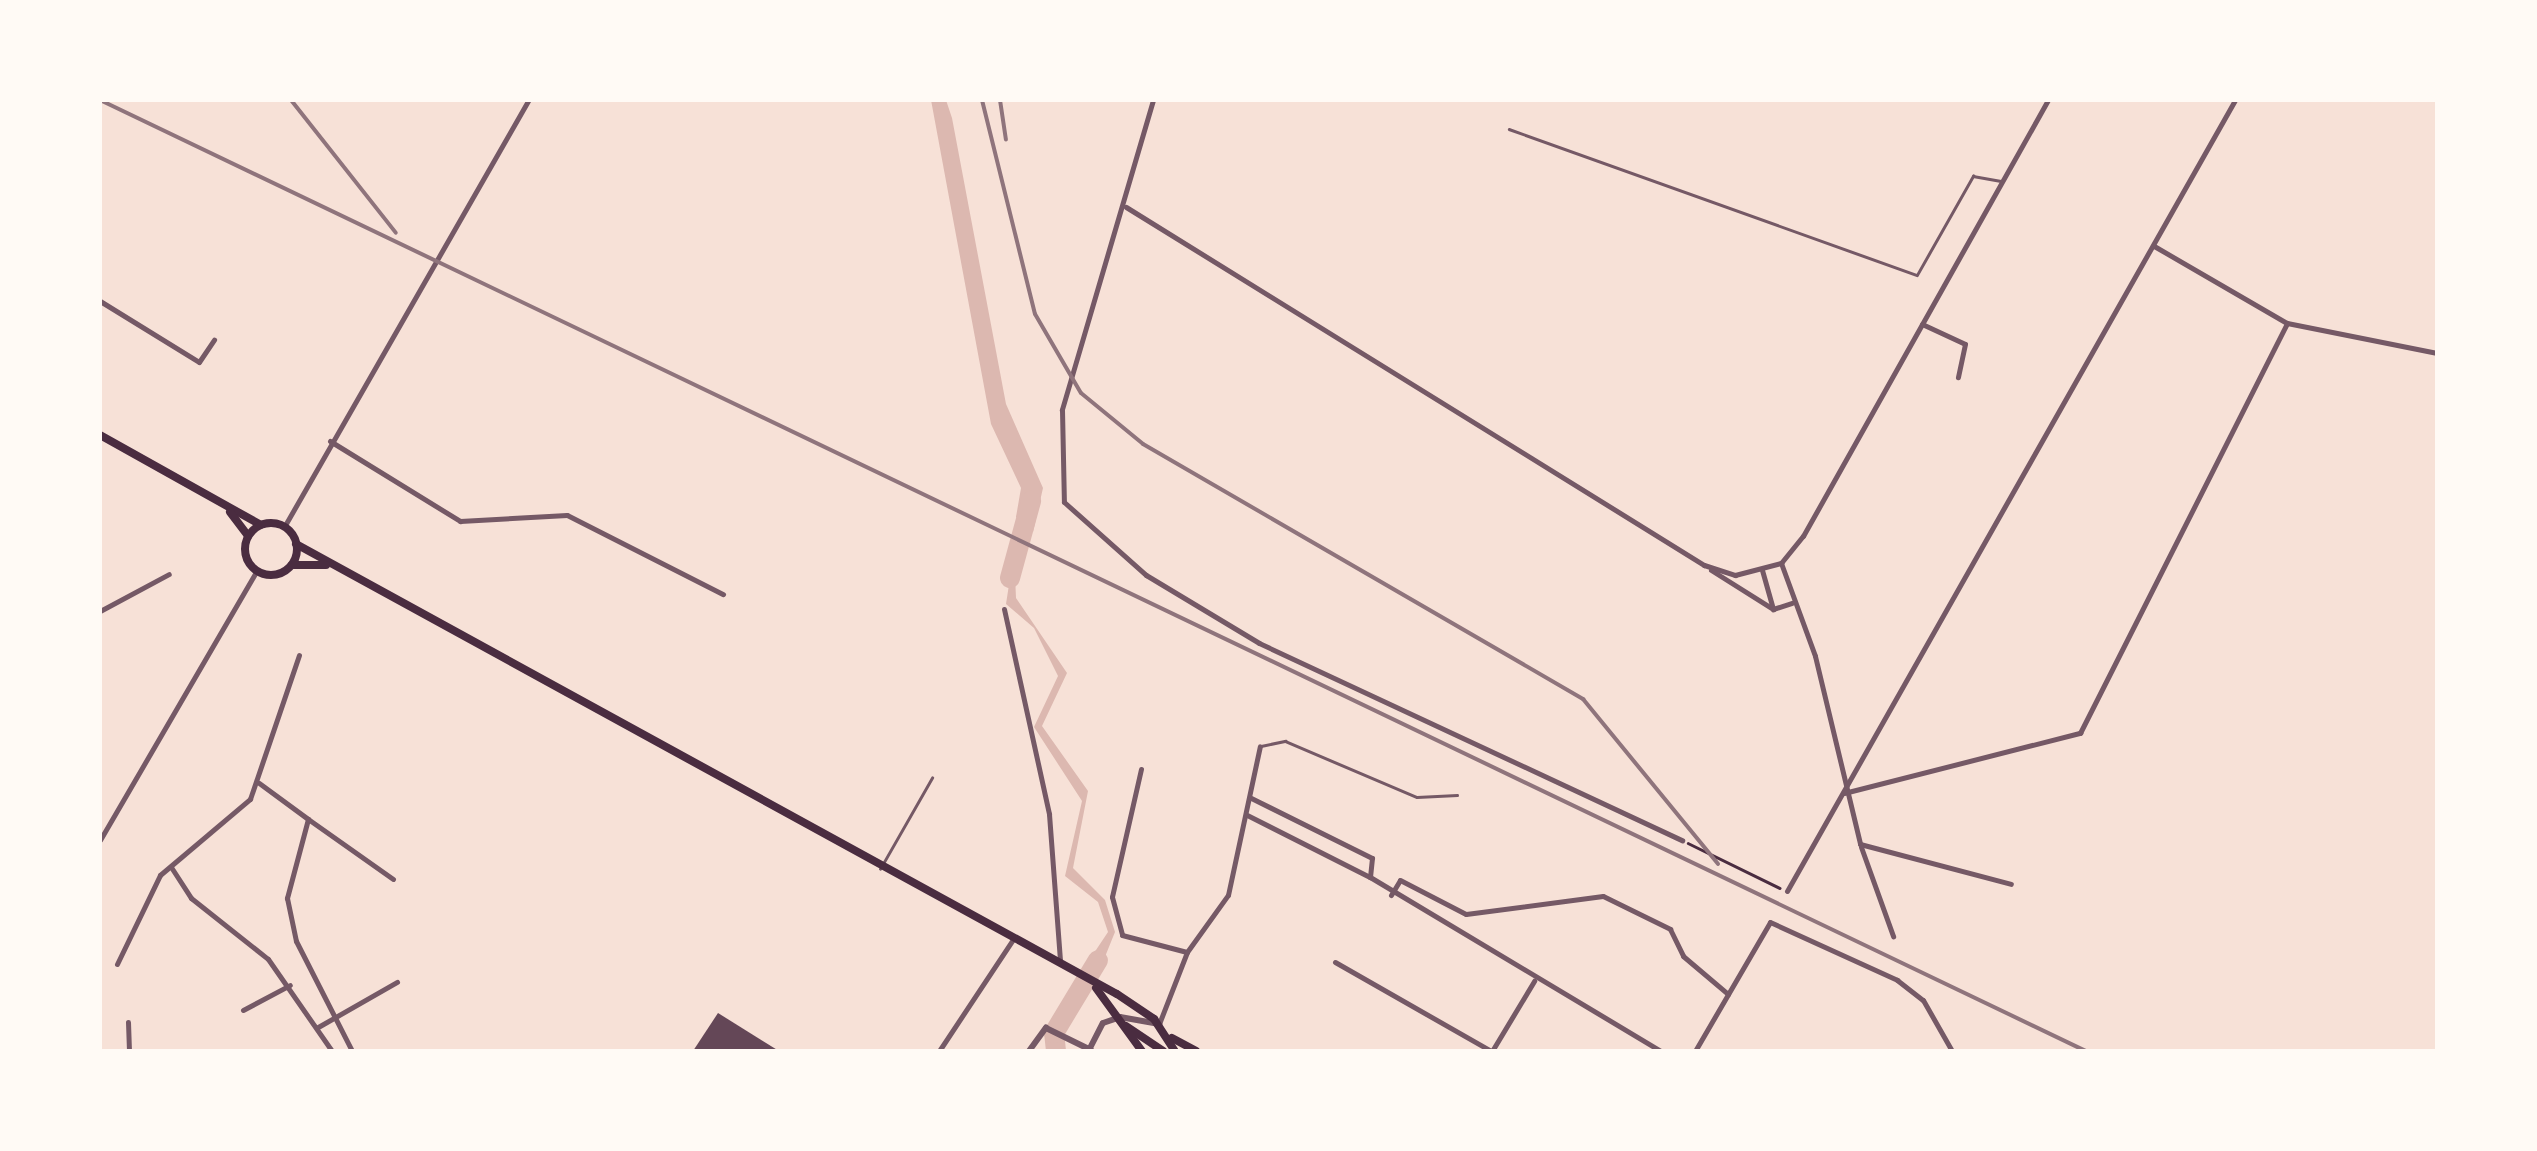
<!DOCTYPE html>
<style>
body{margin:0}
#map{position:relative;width:2537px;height:1151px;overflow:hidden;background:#f7e1d7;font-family:"Work Sans",sans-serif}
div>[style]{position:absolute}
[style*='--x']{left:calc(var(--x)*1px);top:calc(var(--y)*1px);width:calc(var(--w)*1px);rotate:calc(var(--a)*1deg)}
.water>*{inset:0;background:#dcb8b0}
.river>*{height:20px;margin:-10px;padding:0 10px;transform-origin:10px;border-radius:10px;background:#dcb8b0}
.building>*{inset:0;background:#644757}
.path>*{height:2.5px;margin:-1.25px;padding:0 1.25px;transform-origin:1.25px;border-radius:1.25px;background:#4a2c40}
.service>*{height:2.5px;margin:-1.25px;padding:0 1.25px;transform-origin:1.25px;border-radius:1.25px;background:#755966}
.minor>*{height:5px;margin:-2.5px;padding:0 2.5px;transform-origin:2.5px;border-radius:2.5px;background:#755966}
.tertiary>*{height:6px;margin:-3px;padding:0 3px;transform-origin:3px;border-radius:3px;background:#755966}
.secondary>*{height:8px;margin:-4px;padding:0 4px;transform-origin:4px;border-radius:4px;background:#4a2c40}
.primary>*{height:8px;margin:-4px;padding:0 4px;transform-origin:4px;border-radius:4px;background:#4a2c40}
.primary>.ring{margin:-4px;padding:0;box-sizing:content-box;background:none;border:8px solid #4a2c40;border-radius:50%}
.rail>*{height:4px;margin:-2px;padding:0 2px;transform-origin:2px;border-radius:2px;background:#8f747c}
span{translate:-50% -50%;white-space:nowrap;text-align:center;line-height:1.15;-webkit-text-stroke:8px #fffaf5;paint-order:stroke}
.frame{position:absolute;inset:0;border:102px solid #fffaf5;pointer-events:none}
</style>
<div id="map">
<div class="water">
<i style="clip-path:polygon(931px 100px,946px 100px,952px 118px,1006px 404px,1043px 488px,1033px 532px,1016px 517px,1021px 488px,991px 424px)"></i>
<i style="clip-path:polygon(1014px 552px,1016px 598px,1067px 673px,1042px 726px,1088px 791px,1073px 868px,1105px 900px,1115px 932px,1096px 979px,1082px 971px,1108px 932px,1098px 902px,1065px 876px,1082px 801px,1034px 727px,1058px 676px,1034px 628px,1006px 604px)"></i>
</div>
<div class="river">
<i style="--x:1010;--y:578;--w:80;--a:-74.7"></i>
<i style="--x:1056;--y:1051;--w:18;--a:-96"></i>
<i style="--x:1054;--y:1033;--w:85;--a:-58.9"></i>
</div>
<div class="building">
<i style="clip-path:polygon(718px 1013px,779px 1051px,693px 1051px)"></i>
</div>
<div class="path">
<i style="--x:1688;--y:843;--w:102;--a:26.1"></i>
</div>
<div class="service">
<i style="--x:1509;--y:129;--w:433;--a:19.7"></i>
<i style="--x:1917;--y:275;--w:114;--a:-60.5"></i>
<i style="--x:1973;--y:176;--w:28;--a:10"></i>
<i style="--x:1261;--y:746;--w:25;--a:-12"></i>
<i style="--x:1285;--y:741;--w:143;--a:23"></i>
<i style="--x:1417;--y:797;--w:40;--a:-2.9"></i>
<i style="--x:880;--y:869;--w:105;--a:-60.3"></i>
</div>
<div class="minor">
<i style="--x:1153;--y:100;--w:323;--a:106.4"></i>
<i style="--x:1062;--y:410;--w:92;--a:88.8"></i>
<i style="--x:1064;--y:502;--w:110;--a:41.7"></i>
<i style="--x:1146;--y:575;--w:132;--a:31"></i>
<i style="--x:1259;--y:643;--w:467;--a:25"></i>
<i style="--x:1126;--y:207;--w:680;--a:31.77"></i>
<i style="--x:1704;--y:565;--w:33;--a:18"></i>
<i style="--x:1735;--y:575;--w:48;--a:-14.6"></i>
<i style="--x:1781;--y:563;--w:35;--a:-51"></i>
<i style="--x:1803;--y:536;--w:500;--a:-60.67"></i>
<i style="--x:2154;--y:246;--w:154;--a:30.1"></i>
<i style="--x:2287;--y:323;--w:153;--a:11.3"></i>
<i style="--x:100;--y:301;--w:116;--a:31.6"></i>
<i style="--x:199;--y:362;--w:27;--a:-56"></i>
<i style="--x:1922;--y:324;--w:47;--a:24.9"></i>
<i style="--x:1965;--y:344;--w:34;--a:102"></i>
<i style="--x:330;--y:441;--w:153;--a:31.6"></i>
<i style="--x:460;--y:521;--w:107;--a:-3.2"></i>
<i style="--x:567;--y:515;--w:175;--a:26.9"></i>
<i style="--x:284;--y:527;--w:492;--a:-60.2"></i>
<i style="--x:1781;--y:563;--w:99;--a:69.9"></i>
<i style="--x:1815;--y:656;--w:193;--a:76.5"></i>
<i style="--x:1860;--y:844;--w:156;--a:14.8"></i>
<i style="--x:1711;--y:570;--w:73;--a:32.2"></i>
<i style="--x:1762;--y:570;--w:41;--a:74.2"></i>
<i style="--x:1773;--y:609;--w:20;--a:-18"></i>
<i style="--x:1004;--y:609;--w:210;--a:77.6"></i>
<i style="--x:1049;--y:814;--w:148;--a:85.7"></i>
<i style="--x:100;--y:611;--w:78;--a:-28.2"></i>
<i style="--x:1141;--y:769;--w:131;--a:102.8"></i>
<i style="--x:1112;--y:897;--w:39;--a:75"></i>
<i style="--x:1122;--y:935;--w:67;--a:14.7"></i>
<i style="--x:1187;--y:952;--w:77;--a:111.3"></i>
<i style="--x:259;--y:783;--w:61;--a:36.3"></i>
<i style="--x:308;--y:819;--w:82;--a:104.9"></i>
<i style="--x:287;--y:898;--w:44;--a:78.2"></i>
<i style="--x:296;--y:941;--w:123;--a:63"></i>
<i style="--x:1844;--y:793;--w:244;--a:-14.3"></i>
<i style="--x:2080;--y:733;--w:459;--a:-63.2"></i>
<i style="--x:1247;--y:815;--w:138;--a:26.8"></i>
<i style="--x:1370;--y:877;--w:19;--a:-84"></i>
<i style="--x:1372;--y:858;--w:135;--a:-153.6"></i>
<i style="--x:308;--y:819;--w:104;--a:35.2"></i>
<i style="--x:100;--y:840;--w:310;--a:-59.8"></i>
<i style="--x:1861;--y:847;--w:95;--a:70.2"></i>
<i style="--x:171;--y:867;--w:37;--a:57"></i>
<i style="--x:191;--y:898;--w:98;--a:38.4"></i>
<i style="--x:268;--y:959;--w:112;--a:55.2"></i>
<i style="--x:1370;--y:877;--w:339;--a:30.9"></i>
<i style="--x:1787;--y:891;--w:909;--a:-60.47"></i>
<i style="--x:1391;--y:895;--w:17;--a:-59"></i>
<i style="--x:1400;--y:880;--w:74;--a:27.3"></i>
<i style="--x:1466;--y:914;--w:138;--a:-7.5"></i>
<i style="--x:1603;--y:896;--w:75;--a:26.2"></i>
<i style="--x:1670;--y:929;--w:30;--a:64"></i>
<i style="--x:1683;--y:956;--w:59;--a:40.2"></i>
<i style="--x:1187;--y:952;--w:70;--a:-54.3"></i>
<i style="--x:1228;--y:895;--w:152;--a:-77.9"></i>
<i style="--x:1335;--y:962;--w:180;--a:29.7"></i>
<i style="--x:117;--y:964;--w:99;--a:-64.2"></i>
<i style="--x:160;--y:875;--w:118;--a:-40.2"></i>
<i style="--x:250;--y:799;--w:152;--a:-71.2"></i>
<i style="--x:243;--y:1010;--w:53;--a:-28"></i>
<i style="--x:128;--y:1022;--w:29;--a:88"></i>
<i style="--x:318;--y:1027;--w:91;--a:-29.7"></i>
<i style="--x:939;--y:1051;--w:134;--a:-56.5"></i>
<i style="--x:1492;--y:1051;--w:82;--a:-59"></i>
<i style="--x:1695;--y:1051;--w:149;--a:-59.8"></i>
<i style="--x:1770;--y:922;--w:140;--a:24.5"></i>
<i style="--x:1897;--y:980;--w:33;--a:38"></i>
<i style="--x:1923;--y:1000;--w:59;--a:60.4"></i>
</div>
<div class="tertiary">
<i style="--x:1089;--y:1050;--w:30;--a:-63"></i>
<i style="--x:1103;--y:1023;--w:18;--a:-19"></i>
<i style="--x:1120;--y:1017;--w:40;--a:10"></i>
<i style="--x:1029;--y:1051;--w:29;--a:-54"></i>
<i style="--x:1046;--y:1028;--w:50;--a:26.1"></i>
</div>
<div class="secondary">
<i style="--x:1126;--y:1026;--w:45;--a:34"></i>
<i style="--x:1172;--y:1038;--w:27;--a:28"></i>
</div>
<div class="primary">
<i style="--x:100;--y:435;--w:184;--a:29.2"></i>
<i style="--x:230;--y:512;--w:30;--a:53"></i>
<i class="ring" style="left:245px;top:523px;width:44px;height:44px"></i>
<i style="--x:296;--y:544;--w:936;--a:28.73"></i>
<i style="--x:1117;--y:994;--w:45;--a:34"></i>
<i style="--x:1154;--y:1019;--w:38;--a:57"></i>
<i style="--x:292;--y:565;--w:34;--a:0"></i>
<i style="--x:1096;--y:988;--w:78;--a:53.9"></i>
</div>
<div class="rail">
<i style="--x:100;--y:100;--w:2202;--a:25.59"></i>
<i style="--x:291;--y:100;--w:169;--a:51.7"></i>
<i style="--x:982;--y:100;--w:220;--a:76.1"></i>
<i style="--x:1035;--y:314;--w:91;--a:59.8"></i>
<i style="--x:1081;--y:393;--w:80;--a:39.4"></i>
<i style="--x:1143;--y:444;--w:509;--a:30.09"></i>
<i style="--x:1583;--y:699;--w:213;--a:50.7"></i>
<i style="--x:1000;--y:100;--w:40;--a:81.5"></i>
</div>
<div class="frame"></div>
</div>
